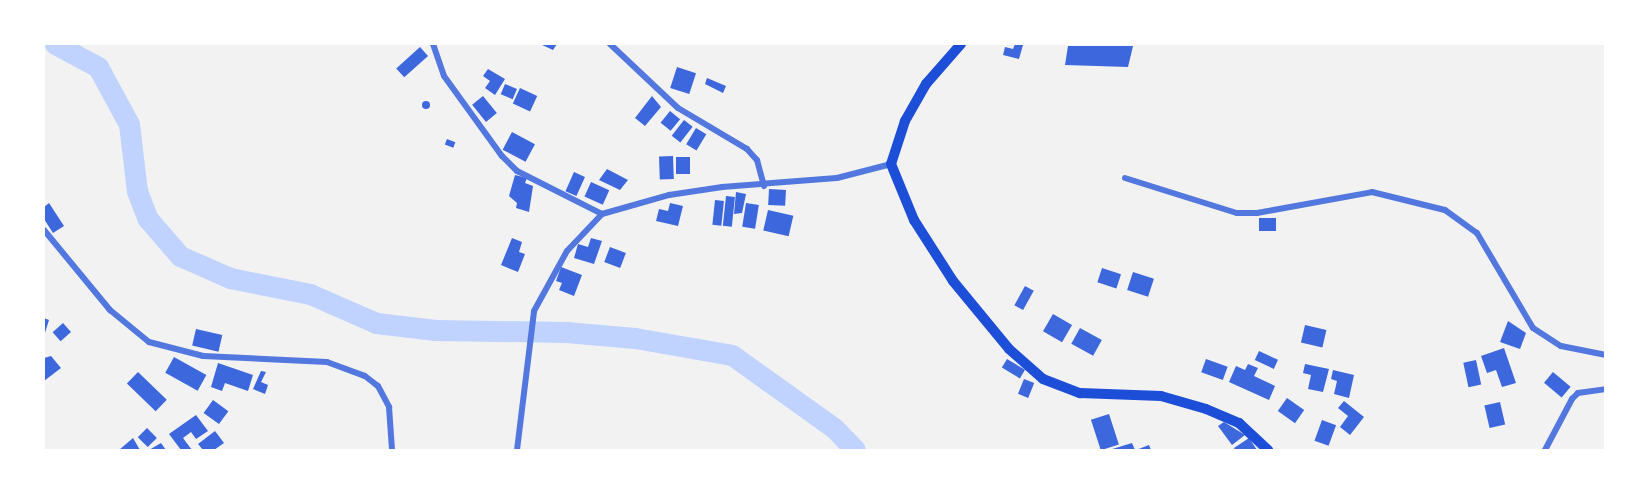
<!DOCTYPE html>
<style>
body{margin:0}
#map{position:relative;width:1649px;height:494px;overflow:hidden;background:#f2f2f2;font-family:"IBM Plex Serif",serif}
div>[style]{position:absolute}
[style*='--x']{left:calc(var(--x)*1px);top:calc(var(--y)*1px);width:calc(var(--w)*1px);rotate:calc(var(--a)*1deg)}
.river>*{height:21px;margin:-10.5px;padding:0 10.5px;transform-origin:10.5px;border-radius:10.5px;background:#bfd3fe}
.building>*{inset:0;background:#3d67dc;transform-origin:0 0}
.round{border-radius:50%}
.minor>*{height:6px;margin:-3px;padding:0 3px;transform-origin:3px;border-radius:3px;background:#5277de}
.trunk>*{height:10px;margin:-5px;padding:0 5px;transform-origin:5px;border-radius:5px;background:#1d4ed8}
span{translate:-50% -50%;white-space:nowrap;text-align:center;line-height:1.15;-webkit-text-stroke:4.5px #fff;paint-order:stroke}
.frame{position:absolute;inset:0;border:45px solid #fff;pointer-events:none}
</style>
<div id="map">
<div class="river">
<i style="--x:55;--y:44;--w:49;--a:28.1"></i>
<i style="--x:98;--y:67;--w:65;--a:61.5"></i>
<i style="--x:129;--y:124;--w:67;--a:83.2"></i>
<i style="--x:137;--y:191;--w:30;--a:69"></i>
<i style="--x:148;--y:219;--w:49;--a:49.1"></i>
<i style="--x:180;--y:256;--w:55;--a:23.7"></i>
<i style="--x:230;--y:278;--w:82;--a:11.3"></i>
<i style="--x:310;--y:294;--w:72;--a:23.7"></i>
<i style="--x:376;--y:323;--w:60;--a:6.7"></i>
<i style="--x:436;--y:330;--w:130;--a:0.9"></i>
<i style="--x:566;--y:332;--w:69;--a:5"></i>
<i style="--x:635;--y:338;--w:98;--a:9.9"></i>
<i style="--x:732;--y:355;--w:125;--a:35.6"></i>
<i style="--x:834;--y:428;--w:30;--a:46"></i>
</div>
<div class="building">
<i style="clip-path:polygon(540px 44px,557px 44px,553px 50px)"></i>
<i style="clip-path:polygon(1015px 44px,1023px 45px,1019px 59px,1003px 55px,1005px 47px,1013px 49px)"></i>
<i style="clip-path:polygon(1068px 46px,1133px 46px,1128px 67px,1065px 65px)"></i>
<i style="left:420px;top:47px;width:12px;height:32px;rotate:48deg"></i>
<i style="left:677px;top:67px;width:20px;height:22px;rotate:18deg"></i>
<i style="clip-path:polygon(488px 69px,505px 79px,495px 95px,485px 88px,490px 81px,483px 76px)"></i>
<i style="clip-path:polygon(707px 78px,726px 86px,723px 93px,705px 84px)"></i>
<i style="left:505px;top:84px;width:13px;height:11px;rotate:23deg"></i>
<i style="left:520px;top:88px;width:19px;height:17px;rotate:25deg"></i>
<i style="left:483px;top:96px;width:22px;height:14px;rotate:51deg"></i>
<i style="clip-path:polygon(652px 96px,661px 107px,645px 126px,635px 118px)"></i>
<i class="round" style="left:422px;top:101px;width:8px;height:8px"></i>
<i style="left:670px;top:111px;width:13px;height:15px;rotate:39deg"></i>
<i style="left:684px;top:120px;width:11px;height:20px;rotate:38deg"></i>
<i style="left:696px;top:128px;width:12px;height:19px;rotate:31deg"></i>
<i style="left:512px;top:132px;width:26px;height:20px;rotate:28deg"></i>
<i style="left:447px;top:139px;width:9px;height:6px;rotate:21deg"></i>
<i style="left:673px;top:156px;width:23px;height:14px;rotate:88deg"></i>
<i style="left:676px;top:157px;width:14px;height:17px"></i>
<i style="clip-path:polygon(607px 169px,628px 180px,620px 190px,599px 180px)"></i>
<i style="left:574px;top:172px;width:12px;height:21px;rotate:24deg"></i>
<i style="clip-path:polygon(515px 175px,527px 178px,525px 183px,533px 186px,529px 212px,516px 208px,517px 203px,509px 196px)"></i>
<i style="left:591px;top:182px;width:20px;height:16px;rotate:24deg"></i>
<i style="left:769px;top:189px;width:17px;height:16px;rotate:3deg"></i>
<i style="clip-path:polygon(736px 192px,746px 194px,742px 213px,734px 214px)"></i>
<i style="left:726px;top:196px;width:9px;height:30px;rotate:6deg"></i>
<i style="left:715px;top:200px;width:9px;height:25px;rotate:6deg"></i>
<i style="clip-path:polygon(49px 203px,64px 226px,53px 233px,44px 219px,44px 207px)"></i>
<i style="clip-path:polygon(670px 203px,683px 206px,678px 226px,656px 221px,659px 209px,668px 211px)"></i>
<i style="left:746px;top:203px;width:13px;height:24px;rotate:9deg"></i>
<i style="left:768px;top:210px;width:26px;height:21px;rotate:13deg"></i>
<i style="left:1259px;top:218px;width:17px;height:13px"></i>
<i style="clip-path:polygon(512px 238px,522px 242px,519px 252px,525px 254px,518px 272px,501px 265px)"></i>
<i style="clip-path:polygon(591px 238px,602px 241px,594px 264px,574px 258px,578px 244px,588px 247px)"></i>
<i style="left:610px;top:247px;width:17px;height:16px;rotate:21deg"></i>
<i style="clip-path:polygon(561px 267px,582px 275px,574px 296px,559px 290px,562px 283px,556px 281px)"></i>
<i style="left:1102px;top:268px;width:20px;height:15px;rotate:18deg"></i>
<i style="left:1133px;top:272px;width:22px;height:19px;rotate:18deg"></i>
<i style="left:1025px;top:286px;width:10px;height:22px;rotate:29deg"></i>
<i style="left:1053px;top:314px;width:22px;height:20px;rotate:30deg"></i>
<i style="clip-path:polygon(44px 318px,49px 320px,44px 336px)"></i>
<i style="clip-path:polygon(1508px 321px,1526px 333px,1520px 349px,1500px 342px)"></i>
<i style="left:63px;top:323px;width:12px;height:14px;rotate:48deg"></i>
<i style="left:1305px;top:325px;width:22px;height:18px;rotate:13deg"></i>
<i style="left:1080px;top:328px;width:25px;height:18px;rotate:29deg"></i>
<i style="left:196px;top:329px;width:27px;height:17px;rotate:13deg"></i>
<i style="clip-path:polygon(1504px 348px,1516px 383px,1502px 387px,1496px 370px,1487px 373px,1481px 356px)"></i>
<i style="left:1259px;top:351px;width:21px;height:10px;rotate:25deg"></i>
<i style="clip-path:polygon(51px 356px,61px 368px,44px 381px,44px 358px)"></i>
<i style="left:174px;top:357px;width:37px;height:18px;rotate:29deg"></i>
<i style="left:1007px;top:359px;width:21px;height:10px;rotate:31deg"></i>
<i style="left:1206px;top:359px;width:23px;height:14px;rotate:20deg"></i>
<i style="left:1476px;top:360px;width:25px;height:13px;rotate:78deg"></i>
<i style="clip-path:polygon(218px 363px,253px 375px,248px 391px,225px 383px,222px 391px,211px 387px)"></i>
<i style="clip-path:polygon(1248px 364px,1258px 368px,1254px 376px,1275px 386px,1269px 400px,1229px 382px,1236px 366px,1245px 370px)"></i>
<i style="clip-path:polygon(1305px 364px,1329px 369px,1323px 392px,1308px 389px,1311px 375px,1303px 373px)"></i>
<i style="clip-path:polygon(1333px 370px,1354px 375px,1349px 398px,1334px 394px,1337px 381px,1331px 379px)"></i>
<i style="clip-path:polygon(261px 371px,266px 372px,261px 382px,268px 385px,265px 394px,253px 389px)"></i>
<i style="left:138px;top:372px;width:40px;height:16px;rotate:44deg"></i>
<i style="left:1553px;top:372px;width:23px;height:14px;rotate:40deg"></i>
<i style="left:1024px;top:379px;width:11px;height:16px;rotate:22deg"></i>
<i style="left:1287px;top:398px;width:21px;height:16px;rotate:35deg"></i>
<i style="left:213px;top:400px;width:19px;height:16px;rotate:36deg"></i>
<i style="clip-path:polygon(1344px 401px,1364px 417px,1350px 435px,1340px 427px,1348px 416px,1338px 408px)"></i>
<i style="left:1500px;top:402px;width:23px;height:16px;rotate:77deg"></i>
<i style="left:1109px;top:414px;width:32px;height:19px;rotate:72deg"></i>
<i style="clip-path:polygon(196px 415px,208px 431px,196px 439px,191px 432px,183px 438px,192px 450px,181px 450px,169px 434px)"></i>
<i style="left:1322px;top:420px;width:15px;height:22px;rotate:20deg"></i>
<i style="clip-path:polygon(1224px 422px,1245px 435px,1232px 445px,1218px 426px)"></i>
<i style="left:147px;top:428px;width:14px;height:13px;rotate:45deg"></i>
<i style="clip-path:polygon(215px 431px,224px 443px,214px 450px,203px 450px,198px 444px)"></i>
<i style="clip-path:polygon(133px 438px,140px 450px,119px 450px)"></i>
<i style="clip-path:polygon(1249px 438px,1257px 450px,1235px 450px,1234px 448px)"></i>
<i style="clip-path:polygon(161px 443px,166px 450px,149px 450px)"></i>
<i style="clip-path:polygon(1132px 443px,1135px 450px,1109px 450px)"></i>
<i style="clip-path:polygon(1149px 445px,1151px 450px,1136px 450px)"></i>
</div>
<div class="minor">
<i style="--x:433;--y:44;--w:34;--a:71"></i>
<i style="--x:444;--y:76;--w:99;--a:54.1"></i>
<i style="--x:502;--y:156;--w:21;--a:45"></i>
<i style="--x:517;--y:171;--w:95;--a:26.8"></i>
<i style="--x:602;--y:214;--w:70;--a:-15.8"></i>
<i style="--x:669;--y:195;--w:54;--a:-8.6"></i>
<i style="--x:722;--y:187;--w:115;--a:-4.5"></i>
<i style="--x:837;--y:178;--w:56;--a:-14.5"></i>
<i style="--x:610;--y:44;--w:93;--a:43.3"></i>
<i style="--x:678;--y:108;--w:80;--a:30.7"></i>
<i style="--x:747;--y:149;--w:15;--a:48"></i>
<i style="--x:757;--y:160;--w:27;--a:75"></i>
<i style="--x:1125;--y:178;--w:117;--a:17.4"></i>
<i style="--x:1237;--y:213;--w:20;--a:0"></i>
<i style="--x:1257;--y:213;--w:117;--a:-10.3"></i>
<i style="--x:1372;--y:192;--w:75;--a:13.9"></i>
<i style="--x:1445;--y:210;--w:39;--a:36"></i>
<i style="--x:1477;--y:233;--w:110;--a:59.5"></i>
<i style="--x:1533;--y:328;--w:33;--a:33"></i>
<i style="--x:1561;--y:346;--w:46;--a:11.3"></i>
<i style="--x:44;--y:230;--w:104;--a:50.5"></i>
<i style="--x:110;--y:310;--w:50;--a:39.4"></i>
<i style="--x:149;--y:342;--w:56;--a:14.5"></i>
<i style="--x:203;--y:356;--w:124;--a:2.8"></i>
<i style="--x:327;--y:362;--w:40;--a:20.2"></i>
<i style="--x:365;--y:376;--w:16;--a:38"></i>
<i style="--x:378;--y:386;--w:24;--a:62"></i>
<i style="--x:389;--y:407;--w:43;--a:86"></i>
<i style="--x:517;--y:450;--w:140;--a:-83"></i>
<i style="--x:534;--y:311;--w:68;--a:-61.2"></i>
<i style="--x:567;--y:251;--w:51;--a:-46.6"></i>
<i style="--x:1545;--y:450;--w:58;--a:-62.1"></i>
<i style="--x:1572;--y:399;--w:8;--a:-45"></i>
<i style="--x:1578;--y:393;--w:28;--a:-8"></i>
</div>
<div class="trunk">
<i style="--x:961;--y:44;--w:53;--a:131.2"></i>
<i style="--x:926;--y:84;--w:43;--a:119.6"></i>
<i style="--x:905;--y:121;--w:45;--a:108"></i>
<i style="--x:891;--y:164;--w:61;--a:67.7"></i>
<i style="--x:914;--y:220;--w:72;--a:57.4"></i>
<i style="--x:953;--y:281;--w:88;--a:50.5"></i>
<i style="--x:1009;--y:349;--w:45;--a:41.4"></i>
<i style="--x:1043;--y:379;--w:40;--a:21"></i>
<i style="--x:1080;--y:393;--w:81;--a:2.1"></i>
<i style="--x:1161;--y:396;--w:47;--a:16.1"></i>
<i style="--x:1206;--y:409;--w:36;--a:23"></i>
<i style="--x:1239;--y:423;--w:40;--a:43"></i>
</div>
<div class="frame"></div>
</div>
